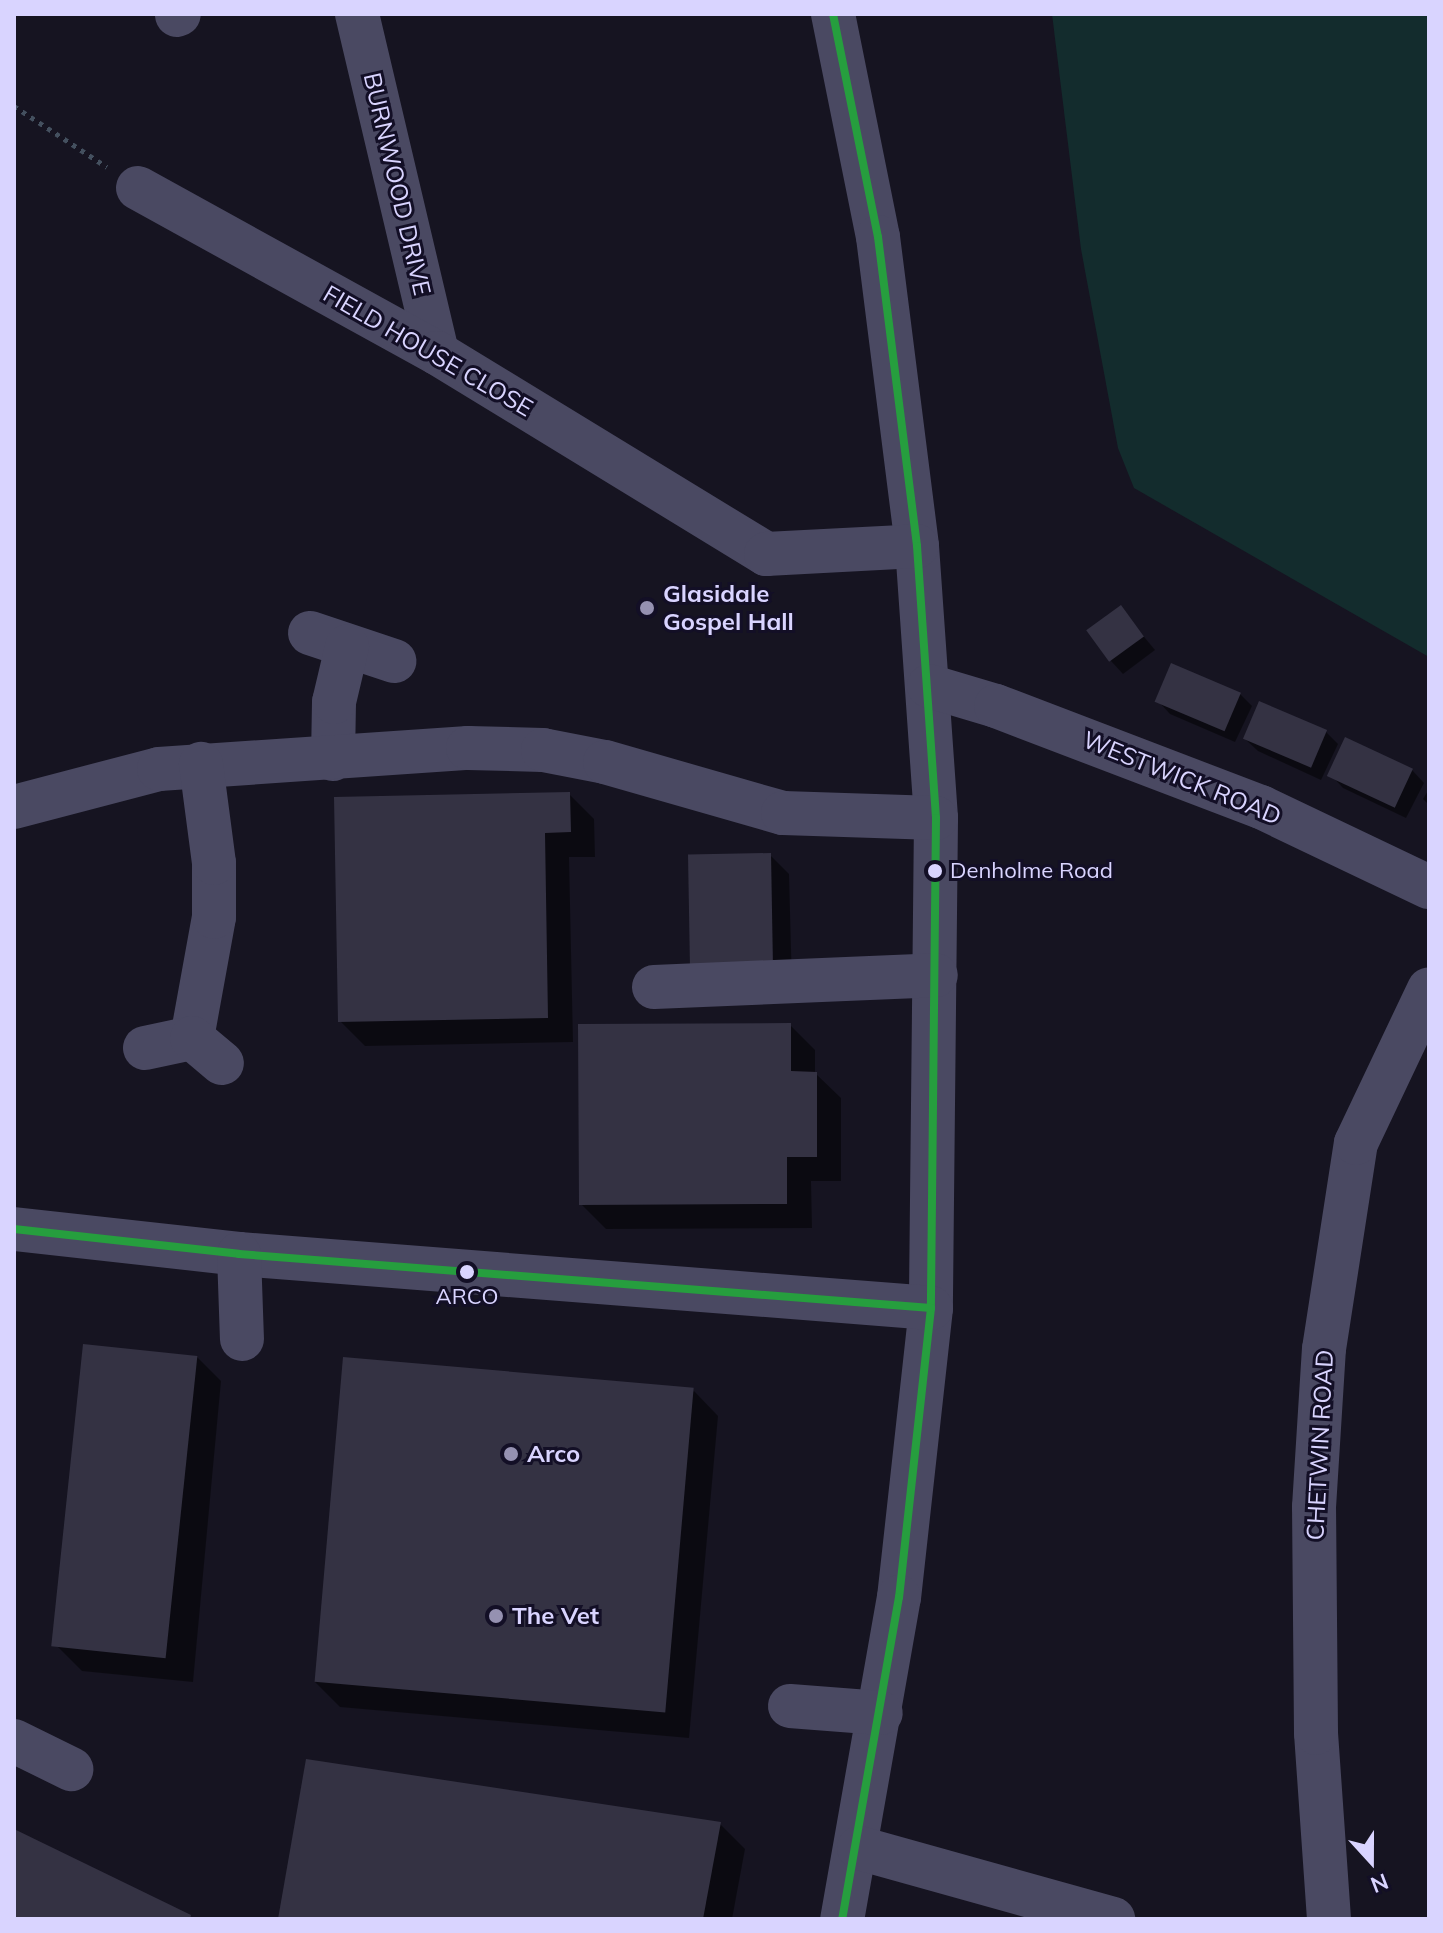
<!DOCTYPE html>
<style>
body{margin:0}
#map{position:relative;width:1443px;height:1933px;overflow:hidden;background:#161421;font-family:Mulish,sans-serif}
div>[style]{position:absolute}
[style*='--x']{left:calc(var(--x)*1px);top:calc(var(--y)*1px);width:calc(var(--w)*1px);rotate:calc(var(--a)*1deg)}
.green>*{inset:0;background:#132c2d}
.shadow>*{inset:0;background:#0007}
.building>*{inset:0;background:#343243;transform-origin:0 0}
.path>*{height:5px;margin-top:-2.5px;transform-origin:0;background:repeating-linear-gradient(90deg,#44505f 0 4px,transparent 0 10px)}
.minor>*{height:44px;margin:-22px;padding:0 22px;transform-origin:22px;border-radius:22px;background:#4a4962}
.bus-1>*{height:8px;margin:-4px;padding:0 4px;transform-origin:4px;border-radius:4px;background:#269e3e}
.dots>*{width:22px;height:22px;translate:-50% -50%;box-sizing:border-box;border:4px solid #130f26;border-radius:50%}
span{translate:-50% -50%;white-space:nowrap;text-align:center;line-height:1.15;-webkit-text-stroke:6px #130f26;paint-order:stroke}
.bus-label{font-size:22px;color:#d9d4ff}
.left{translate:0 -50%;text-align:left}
.street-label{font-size:24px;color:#d9d4ff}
.poi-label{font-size:24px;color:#d9d4ff;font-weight:700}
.frame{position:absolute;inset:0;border:16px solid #d9d4ff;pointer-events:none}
.north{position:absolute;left:1331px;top:1821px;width:80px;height:80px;-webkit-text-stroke:6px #130f26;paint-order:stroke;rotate:159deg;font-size:22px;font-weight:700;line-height:32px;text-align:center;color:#d9d4ff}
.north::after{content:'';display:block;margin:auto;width:28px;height:36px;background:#d9d4ff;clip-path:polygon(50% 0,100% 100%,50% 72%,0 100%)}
</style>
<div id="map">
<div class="green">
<i style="clip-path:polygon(1052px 14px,1429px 14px,1429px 657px,1134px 488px,1118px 448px,1081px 249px)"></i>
</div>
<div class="shadow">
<i style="clip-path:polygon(1120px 608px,1155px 650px,1123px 674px,1111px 661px)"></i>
<i style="clip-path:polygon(1240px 694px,1252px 706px,1235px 742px,1170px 714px,1158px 701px)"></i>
<i style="clip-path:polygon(1326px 732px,1338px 744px,1321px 780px,1258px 751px,1245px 739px)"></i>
<i style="clip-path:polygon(1412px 770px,1424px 783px,1406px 818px,1343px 788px,1331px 775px)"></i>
<i style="clip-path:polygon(1429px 789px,1429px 805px,1423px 799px)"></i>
<i style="clip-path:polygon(569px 794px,594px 819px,595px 857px,569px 857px,573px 1042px,365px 1046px,340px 1021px)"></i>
<i style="clip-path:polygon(770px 855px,789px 874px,792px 986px,712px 989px)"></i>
<i style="clip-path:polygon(790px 1025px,815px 1050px,815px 1073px,841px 1098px,841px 1181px,811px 1181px,812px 1228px,606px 1229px,581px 1204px)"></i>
<i style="clip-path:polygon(196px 1356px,221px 1381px,193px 1682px,82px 1671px,57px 1646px)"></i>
<i style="clip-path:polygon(694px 1391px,718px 1416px,689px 1738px,340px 1707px,315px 1682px)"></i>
<i style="clip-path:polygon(720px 1824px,745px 1849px,732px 1919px,280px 1919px)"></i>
</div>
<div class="building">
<i style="left:1121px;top:605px;width:39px;height:43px;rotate:54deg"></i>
<i style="left:1171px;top:663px;width:76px;height:42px;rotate:23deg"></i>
<i style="left:1259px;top:701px;width:74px;height:41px;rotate:23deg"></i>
<i style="left:1345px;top:737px;width:75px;height:43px;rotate:25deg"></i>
<i style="clip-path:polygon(570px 792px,571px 832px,545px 833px,548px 1018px,338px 1022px,334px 797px)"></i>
<i style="left:771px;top:853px;width:115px;height:83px;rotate:89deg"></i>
<i style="clip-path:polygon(791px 1023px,791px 1071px,817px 1072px,817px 1157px,787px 1157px,787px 1204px,579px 1205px,578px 1024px)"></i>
<i style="left:83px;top:1344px;width:115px;height:304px;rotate:6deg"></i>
<i style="left:343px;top:1357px;width:352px;height:326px;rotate:5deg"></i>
<i style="clip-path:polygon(306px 1759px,721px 1822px,703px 1919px,278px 1919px)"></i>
<i style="clip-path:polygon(14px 1829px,191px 1915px,190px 1919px,14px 1919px)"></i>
</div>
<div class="path">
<i style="--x:14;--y:106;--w:111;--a:33.3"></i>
</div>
<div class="minor">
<i style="--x:357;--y:14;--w:348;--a:76.7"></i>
<i style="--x:833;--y:14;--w:227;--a:78.6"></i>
<i style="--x:878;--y:237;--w:311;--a:82.8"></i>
<i style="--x:917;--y:546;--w:273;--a:86"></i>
<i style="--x:936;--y:818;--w:490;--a:90.6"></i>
<i style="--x:931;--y:1308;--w:291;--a:96.3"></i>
<i style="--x:899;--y:1597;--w:327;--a:100"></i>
<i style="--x:177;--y:15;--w:2;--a:-27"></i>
<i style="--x:138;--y:188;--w:342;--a:28.9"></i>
<i style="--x:437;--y:353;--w:386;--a:31.4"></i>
<i style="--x:766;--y:554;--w:151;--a:-3"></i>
<i style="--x:310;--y:633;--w:89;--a:18.4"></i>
<i style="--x:929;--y:686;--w:70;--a:16.6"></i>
<i style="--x:996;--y:706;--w:284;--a:20.9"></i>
<i style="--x:1261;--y:807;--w:186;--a:25.5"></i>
<i style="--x:333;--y:759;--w:57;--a:-89"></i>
<i style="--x:334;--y:702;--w:57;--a:-76.7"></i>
<i style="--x:14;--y:807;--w:150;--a:-14.7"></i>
<i style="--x:159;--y:769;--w:310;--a:-3.9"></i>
<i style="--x:468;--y:748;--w:75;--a:1.5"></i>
<i style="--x:543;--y:750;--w:63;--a:11"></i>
<i style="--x:605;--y:762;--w:185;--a:16"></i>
<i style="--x:783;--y:813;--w:153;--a:1.9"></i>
<i style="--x:654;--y:987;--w:282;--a:-2.4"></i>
<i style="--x:192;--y:1038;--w:123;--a:-79.7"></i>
<i style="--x:214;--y:917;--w:54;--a:-90"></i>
<i style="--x:214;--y:863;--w:100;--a:-97.5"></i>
<i style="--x:145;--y:1048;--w:48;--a:-12"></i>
<i style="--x:192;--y:1038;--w:39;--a:40"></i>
<i style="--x:14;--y:1229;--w:226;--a:6.3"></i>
<i style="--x:239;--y:1254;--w:694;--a:4.46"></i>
<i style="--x:239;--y:1254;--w:85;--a:88"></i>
<i style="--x:790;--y:1706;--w:91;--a:4.4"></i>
<i style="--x:14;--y:1741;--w:64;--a:26.2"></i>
<i style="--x:859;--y:1848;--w:264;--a:15.6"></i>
<i style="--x:1329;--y:1919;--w:186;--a:-94"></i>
<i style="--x:1316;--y:1733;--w:226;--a:-90.5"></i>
<i style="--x:1314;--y:1507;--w:158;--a:-86.4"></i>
<i style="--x:1324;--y:1349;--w:208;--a:-81.2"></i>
<i style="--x:1356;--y:1143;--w:170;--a:-64.6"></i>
</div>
<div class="bus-1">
<i style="--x:833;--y:14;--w:227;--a:78.6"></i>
<i style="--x:878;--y:237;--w:311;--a:82.8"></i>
<i style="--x:917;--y:546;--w:273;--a:86"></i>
<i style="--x:936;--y:818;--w:490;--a:90.6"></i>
<i style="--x:931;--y:1308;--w:291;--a:96.3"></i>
<i style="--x:899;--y:1597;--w:327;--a:100"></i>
<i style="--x:14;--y:1229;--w:226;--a:6.3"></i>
<i style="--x:239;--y:1254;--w:694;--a:4.46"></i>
</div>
<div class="dots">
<i style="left:647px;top:608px;background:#9591b1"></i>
<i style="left:935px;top:871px;background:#d9d4ff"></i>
<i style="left:467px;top:1272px;background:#d9d4ff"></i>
<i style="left:511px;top:1454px;background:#9591b1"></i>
<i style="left:496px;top:1616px;background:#9591b1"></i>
</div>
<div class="bus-label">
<span class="left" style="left:950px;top:871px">Denholme Road</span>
<span style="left:467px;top:1297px">ARCO</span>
</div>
<div class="street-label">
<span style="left:397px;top:184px;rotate:77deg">BURNWOOD DRIVE</span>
<span style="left:428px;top:351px;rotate:30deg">FIELD HOUSE CLOSE</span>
<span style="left:1182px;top:778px;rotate:22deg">WESTWICK ROAD</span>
<span style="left:1320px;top:1445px;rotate:-87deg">CHETWIN ROAD</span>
</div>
<div class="poi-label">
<span class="left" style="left:663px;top:608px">Glasidale<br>Gospel Hall</span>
<span class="left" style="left:527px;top:1454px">Arco</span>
<span class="left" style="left:512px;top:1616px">The Vet</span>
</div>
<div class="frame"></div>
<div class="north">N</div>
</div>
